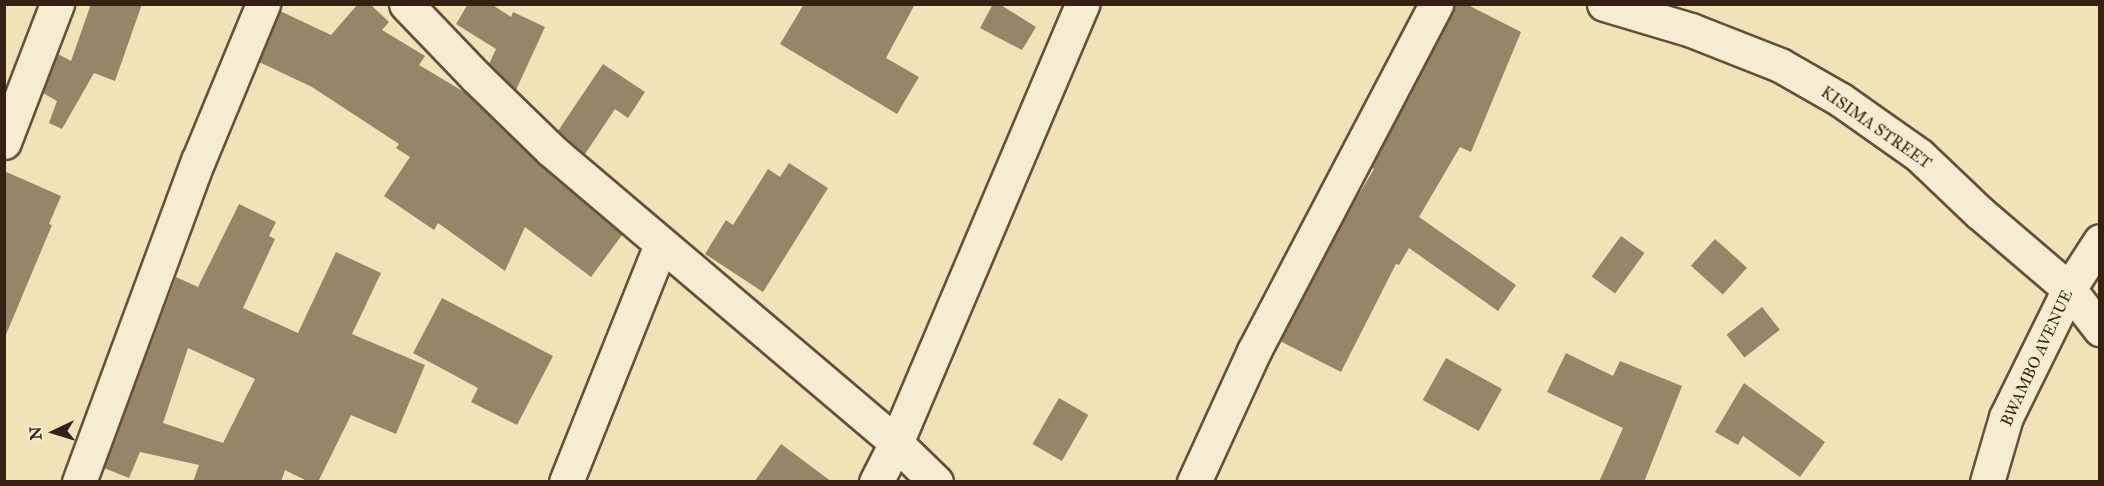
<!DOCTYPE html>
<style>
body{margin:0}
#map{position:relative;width:2104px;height:486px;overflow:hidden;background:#f1e2b8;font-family:"IM FELL Great Primer",serif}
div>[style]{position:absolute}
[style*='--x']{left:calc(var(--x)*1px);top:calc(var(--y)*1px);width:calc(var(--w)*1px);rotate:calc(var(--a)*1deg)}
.building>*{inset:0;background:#978568;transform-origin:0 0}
.roads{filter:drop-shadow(2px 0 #65503b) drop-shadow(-2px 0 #65503b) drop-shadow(0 2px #65503b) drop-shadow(0 -2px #65503b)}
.minor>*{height:33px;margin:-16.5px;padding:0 16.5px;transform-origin:16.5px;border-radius:16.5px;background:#f6ecd1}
span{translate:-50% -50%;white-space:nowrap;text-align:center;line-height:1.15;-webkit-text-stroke:4.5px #f6ecd1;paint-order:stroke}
.street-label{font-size:16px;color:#362011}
.frame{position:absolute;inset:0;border:6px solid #362011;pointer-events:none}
.north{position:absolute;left:24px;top:402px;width:60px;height:60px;-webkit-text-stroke:4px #f6ecd1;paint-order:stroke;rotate:266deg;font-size:16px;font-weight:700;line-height:24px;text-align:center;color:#362011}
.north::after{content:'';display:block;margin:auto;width:21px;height:27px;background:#362011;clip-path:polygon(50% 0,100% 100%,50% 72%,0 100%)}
</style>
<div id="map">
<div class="building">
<i style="clip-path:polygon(91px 4px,142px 4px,115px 81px,94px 73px,62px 129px,49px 123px,57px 101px,43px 93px,58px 54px,71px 61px)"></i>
<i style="clip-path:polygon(358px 4px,370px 4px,389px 22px,382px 30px,425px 56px,419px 65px,466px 93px,538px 163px,622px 235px,591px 277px,525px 227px,505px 271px,438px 223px,434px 230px,384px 196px,410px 157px,396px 148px,399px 144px,312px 87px,259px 62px,280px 11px,331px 35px)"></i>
<i style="clip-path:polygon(468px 4px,491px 4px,511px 17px,513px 12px,545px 27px,516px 90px,489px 64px,496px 49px,456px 24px)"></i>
<i style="clip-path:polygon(804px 4px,915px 4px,886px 58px,919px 77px,897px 114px,780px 44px)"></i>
<i style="clip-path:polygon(993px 4px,999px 4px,1036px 27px,1022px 50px,980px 28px)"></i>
<i style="clip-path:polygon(1455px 4px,1466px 4px,1521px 32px,1471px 152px,1460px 147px,1419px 217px,1516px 285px,1498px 311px,1409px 248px,1399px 265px,1396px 264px,1341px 372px,1280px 341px,1353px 204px,1374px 169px,1371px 167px)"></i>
<i style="clip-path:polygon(603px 64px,645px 92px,628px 118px,615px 109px,585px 154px,558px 131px)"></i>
<i style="clip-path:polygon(789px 163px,828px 188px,763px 292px,705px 254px,726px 220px,733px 225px,768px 169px,780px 177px)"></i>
<i style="clip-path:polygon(4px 171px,61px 196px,49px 224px,52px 225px,5px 337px)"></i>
<i style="clip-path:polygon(evenodd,239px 204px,276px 222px,269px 236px,275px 239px,243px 308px,298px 333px,336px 252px,381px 273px,352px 334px,425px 365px,396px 434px,351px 415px,318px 482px,309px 482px,285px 470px,281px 482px,193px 482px,199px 465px,140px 452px,129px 478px,104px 468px,176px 277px,198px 287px,239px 204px,188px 348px,255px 379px,223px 443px,163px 423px,188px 348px)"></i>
<i style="left:1621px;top:236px;width:29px;height:50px;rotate:36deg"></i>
<i style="left:1715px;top:239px;width:43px;height:36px;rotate:42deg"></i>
<i style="clip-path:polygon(442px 298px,553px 356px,517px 425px,471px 402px,478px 388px,413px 353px)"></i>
<i style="left:1762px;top:307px;width:29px;height:45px;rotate:52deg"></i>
<i style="clip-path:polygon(1566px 353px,1613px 376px,1620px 361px,1682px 386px,1644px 482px,1599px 482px,1623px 428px,1547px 392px)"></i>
<i style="left:1446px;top:358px;width:64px;height:48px;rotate:29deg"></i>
<i style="clip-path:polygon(1744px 383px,1825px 442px,1800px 477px,1743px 436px,1738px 445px,1715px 432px)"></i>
<i style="left:1059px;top:398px;width:34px;height:53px;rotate:30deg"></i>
<i style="clip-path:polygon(781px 444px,832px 482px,754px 482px)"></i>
</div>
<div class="roads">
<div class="minor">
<i style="--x:406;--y:4;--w:101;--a:46.2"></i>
<i style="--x:476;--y:77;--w:105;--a:44.2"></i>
<i style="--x:551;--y:150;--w:453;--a:40.3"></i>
<i style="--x:896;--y:443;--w:56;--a:44.3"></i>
<i style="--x:1604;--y:4;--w:91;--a:16.6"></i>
<i style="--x:1691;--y:30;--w:96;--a:21.5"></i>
<i style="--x:1780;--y:65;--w:70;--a:29.8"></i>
<i style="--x:1841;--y:100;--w:95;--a:35.2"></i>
<i style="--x:1919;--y:155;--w:84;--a:43.6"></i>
<i style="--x:1980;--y:213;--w:117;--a:40.5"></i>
<i style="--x:2069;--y:289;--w:51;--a:52.2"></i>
<i style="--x:4;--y:142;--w:148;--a:-69"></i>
<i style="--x:79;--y:482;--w:342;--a:-69.7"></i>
<i style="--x:198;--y:161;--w:170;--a:-67.5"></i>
<i style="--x:566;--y:482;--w:255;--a:-68.2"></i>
<i style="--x:876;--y:482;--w:44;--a:-62.9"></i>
<i style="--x:896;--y:443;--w:477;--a:-67"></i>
<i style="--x:1194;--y:482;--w:144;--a:-65.4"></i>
<i style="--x:1254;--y:351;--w:392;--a:-62.3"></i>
<i style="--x:1987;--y:482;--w:68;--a:-73.7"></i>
<i style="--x:2006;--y:417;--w:143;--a:-63.8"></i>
<i style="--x:2069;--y:289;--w:57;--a:-57.1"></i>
</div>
</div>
<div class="street-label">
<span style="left:1876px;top:128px;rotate:35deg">KISIMA STREET</span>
<span style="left:2037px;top:358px;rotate:-65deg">BWAMBO AVENUE</span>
</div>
<div class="frame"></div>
<div class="north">N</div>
</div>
